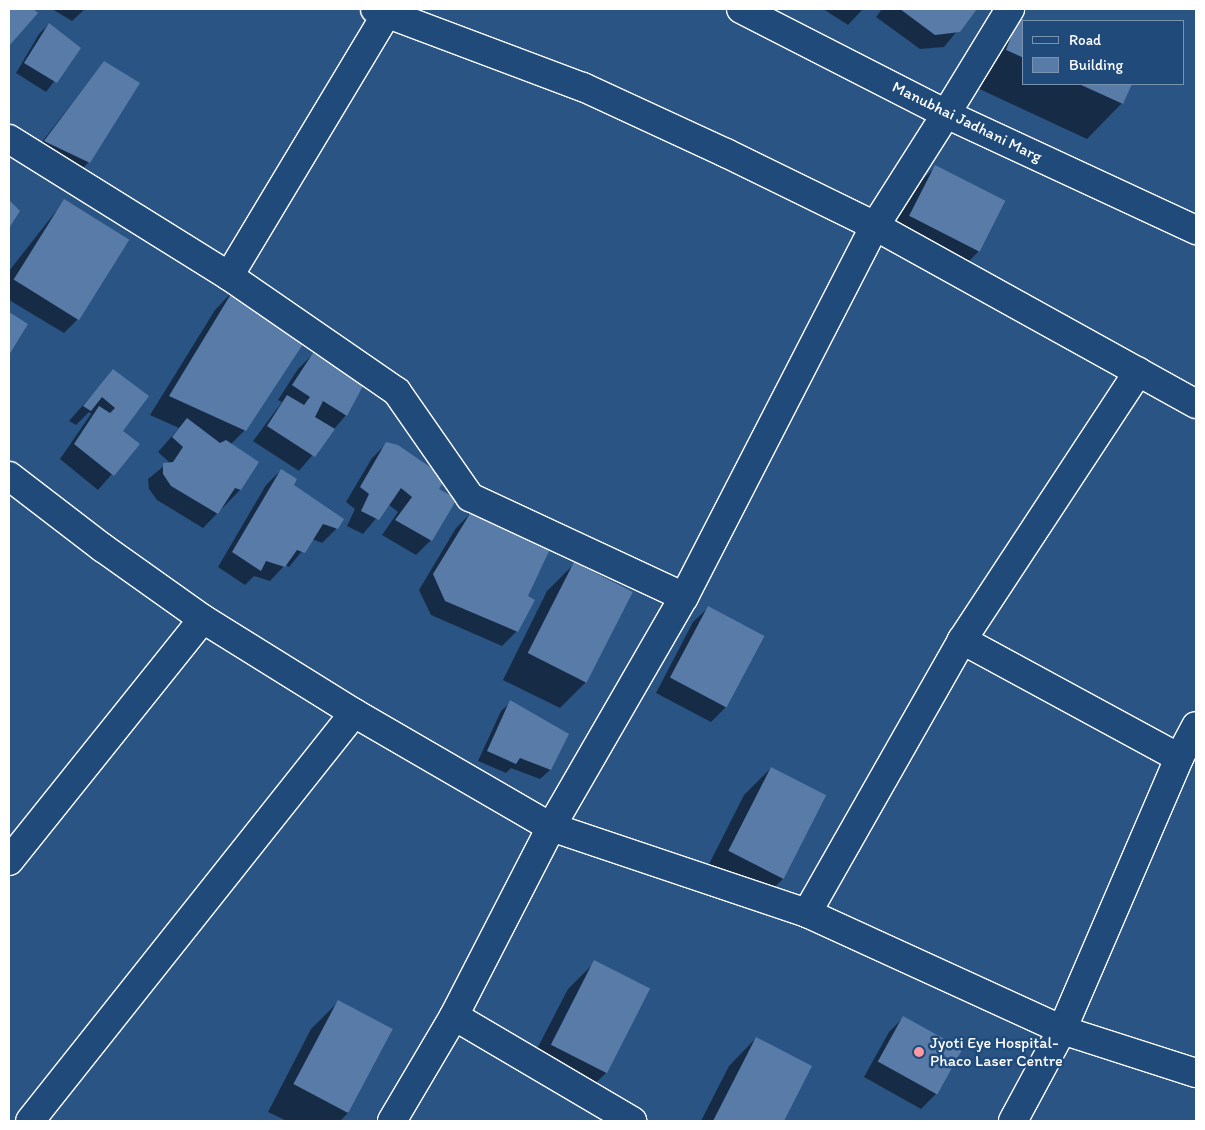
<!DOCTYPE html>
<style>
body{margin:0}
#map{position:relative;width:1205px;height:1130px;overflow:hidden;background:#2a5483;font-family:Itim,sans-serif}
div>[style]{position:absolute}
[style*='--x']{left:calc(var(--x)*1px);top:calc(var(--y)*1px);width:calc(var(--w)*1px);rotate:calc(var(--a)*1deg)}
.shadow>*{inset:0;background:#0007}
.building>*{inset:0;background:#587ba8;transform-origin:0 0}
.roads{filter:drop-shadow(1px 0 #fff) drop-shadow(-1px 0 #fff) drop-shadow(0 1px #fff) drop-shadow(0 -1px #fff)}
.street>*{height:28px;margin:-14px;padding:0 14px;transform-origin:14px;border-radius:14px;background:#1f4a7a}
.secondary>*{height:28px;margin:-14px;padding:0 14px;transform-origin:14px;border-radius:14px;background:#1f4a7a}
.dots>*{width:14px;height:14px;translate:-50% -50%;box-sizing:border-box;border:2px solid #1f4a7a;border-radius:50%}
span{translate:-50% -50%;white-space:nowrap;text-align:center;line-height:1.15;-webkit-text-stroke:5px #1f4a7a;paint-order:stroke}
.street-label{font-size:16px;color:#fff}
.poi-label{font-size:16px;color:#fff}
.left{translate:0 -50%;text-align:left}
.frame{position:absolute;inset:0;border:10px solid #fff;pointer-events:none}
.legend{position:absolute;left:1022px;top:20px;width:162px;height:65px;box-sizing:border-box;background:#1f4a7a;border:1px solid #7992af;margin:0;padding:6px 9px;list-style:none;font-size:15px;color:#fff}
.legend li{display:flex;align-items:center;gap:10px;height:25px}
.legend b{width:25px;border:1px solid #7992af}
</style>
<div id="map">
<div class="shadow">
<i style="clip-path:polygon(9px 9px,31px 9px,37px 13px,9px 44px)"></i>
<i style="clip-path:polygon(52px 9px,85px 9px,72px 21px)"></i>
<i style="clip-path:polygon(823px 9px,863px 9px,848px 25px)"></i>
<i style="clip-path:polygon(882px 9px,975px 9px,944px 47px,920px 49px,876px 17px)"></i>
<i style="clip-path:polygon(1024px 21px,1024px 84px,1130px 84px,1122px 103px,1087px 139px,971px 85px,983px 54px)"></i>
<i style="clip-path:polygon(49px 24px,79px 49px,46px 92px,16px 73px,39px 34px)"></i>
<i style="clip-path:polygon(104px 62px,89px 162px,79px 172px,35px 151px)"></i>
<i style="clip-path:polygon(935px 167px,979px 251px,952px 278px,883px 243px,908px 194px)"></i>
<i style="clip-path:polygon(64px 201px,78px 319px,64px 333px,9px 300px,9px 271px)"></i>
<i style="clip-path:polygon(234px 290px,245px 430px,231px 444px,240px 490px,203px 528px,157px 500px,149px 489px,148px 479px,169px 462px,158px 452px,179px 428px,150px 415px,215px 310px)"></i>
<i style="clip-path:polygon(313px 354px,362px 384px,346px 415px,299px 471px,253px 441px,282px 402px,278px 400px,298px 369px)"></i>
<i style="clip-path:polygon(113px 371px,121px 431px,138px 444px,98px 490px,60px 459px,91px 414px,89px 412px,76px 425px,69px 421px)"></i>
<i style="clip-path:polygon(387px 443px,437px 489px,431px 540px,416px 555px,382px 535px,398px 512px,388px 504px,363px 534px,347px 526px,355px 509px,346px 502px,372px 458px)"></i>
<i style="clip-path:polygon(281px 470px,292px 486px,337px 528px,322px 543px,312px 539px,289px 567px,285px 565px,270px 581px,254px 576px,245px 585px,218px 567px,266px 485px)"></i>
<i style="clip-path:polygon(471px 513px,526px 596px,517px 631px,502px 646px,431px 615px,419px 590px,456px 528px)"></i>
<i style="clip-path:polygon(574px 564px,587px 681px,560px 708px,503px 680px,547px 591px)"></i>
<i style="clip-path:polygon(708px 608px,763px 637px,726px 707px,711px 722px,656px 693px,693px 622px)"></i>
<i style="clip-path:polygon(511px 702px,567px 734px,550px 770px,540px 779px,511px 768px,506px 773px,478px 761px,501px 711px)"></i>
<i style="clip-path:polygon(771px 768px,783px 879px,755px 906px,702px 878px,744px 795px)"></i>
<i style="clip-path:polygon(595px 962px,648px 989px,606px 1073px,578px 1100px,525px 1072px,568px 989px)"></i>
<i style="clip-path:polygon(338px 1002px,349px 1112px,340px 1121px,287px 1121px,268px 1112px,311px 1029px)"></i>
<i style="clip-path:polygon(904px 1017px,936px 1094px,921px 1109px,864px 1077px,889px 1032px)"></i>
<i style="clip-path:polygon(756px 1038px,810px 1066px,782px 1121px,701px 1121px,729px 1066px)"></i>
</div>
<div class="building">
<i style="clip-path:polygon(9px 9px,33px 9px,38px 13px,9px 46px)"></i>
<i style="clip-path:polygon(900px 9px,977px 9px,960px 32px,935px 35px)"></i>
<i style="clip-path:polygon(1018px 17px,1024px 20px,1024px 58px,1006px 50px)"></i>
<i style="clip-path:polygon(49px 23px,81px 48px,57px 83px,24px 63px)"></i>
<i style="clip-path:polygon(104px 61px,140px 83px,90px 163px,44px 141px)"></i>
<i style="clip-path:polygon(1079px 84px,1132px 84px,1123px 104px)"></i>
<i style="left:935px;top:165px;width:79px;height:57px;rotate:27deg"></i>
<i style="left:64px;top:199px;width:77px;height:95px;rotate:32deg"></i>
<i style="clip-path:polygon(9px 200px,20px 211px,9px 228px)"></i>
<i style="clip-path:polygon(234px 289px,307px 338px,246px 431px,169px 396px)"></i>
<i style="clip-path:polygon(9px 312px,28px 324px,9px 355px)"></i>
<i style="clip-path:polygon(313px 353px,364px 384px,347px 416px,323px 401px,315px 417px,335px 429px,315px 457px,267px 426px,287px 395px,304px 405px,310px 397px,292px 385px)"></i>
<i style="clip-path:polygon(113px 369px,149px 396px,123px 431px,140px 444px,114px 476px,74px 444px,99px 406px,110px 413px,115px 408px,102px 397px,91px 411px,83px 406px)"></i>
<i style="clip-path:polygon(187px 418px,220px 443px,226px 440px,259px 462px,241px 490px,235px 488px,218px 514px,171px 486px,163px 474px,163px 463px,173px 462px,183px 447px,172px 437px)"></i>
<i style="clip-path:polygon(386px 442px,398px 445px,446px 478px,439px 489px,457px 499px,432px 541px,395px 520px,412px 497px,401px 488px,379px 520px,361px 511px,369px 494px,360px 487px)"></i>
<i style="clip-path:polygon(281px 469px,297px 479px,294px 485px,344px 519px,338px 529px,323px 524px,305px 553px,297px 550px,285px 567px,266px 561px,261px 571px,232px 552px)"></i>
<i style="clip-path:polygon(471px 512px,550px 549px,528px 596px,535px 600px,518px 632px,445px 601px,433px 574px)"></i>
<i style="left:574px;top:562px;width:66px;height:102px;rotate:27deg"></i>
<i style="left:708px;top:606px;width:64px;height:81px;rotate:28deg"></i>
<i style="clip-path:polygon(510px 700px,569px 734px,551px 770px,520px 758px,516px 764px,487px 751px)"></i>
<i style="left:771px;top:767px;width:62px;height:94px;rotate:27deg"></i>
<i style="left:594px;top:960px;width:63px;height:95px;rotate:27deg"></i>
<i style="left:338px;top:1000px;width:62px;height:95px;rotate:28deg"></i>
<i style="left:903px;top:1016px;width:68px;height:52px;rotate:29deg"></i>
<i style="clip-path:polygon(756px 1037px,812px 1066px,784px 1121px,713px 1121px)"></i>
</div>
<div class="roads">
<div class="street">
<i style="--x:375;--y:9;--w:222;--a:20.6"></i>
<i style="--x:583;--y:87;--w:157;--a:24.8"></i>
<i style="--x:726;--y:153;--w:166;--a:26.1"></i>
<i style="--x:875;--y:226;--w:367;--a:29"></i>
<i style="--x:946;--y:114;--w:123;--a:-58.6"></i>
<i style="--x:9;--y:139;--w:259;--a:31.9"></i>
<i style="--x:229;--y:276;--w:305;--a:-59"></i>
<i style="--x:229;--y:276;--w:204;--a:34.6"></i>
<i style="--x:397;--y:392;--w:128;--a:55.2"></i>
<i style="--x:470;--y:497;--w:236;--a:25"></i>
<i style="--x:9;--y:476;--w:118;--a:37.5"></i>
<i style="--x:103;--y:548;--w:123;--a:35.4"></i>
<i style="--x:203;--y:619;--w:178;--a:31.9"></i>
<i style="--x:354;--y:713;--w:228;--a:30.1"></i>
<i style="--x:551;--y:827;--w:270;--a:18.6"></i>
<i style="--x:807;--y:913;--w:281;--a:24.6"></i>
<i style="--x:1062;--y:1030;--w:141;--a:17.8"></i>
<i style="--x:962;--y:640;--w:247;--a:28.5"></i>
<i style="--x:9;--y:861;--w:310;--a:-51.3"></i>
<i style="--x:807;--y:913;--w:314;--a:-60.4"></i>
<i style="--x:962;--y:640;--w:321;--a:-56.7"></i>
<i style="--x:30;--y:1121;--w:521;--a:-51.55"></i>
<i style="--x:1013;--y:1121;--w:103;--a:-61.7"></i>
<i style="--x:1062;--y:1030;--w:296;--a:-66.7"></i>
<i style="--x:1179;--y:758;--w:36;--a:-62"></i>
</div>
<div class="secondary">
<i style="--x:741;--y:9;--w:230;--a:27.1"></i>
<i style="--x:946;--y:114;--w:276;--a:24.9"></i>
<i style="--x:454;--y:1016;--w:207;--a:30.5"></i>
<i style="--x:392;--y:1121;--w:122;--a:-59.4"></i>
<i style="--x:454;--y:1016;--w:212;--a:-62.8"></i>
<i style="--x:551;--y:827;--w:266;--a:-60"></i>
<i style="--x:684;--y:597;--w:417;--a:-62.8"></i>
<i style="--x:875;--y:226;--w:133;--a:-57.6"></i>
</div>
</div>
<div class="dots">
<i style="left:919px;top:1052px;background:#ff9aa2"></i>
</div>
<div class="street-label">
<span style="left:967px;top:122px;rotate:26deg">Manubhai Jadhani Marg</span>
</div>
<div class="poi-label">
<span class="left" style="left:930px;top:1052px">Jyoti Eye Hospital-<br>Phaco Laser Centre</span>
</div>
<div class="frame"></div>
<ul class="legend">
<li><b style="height:6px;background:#1f4a7a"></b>Road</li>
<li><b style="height:14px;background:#587ba8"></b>Building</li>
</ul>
</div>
